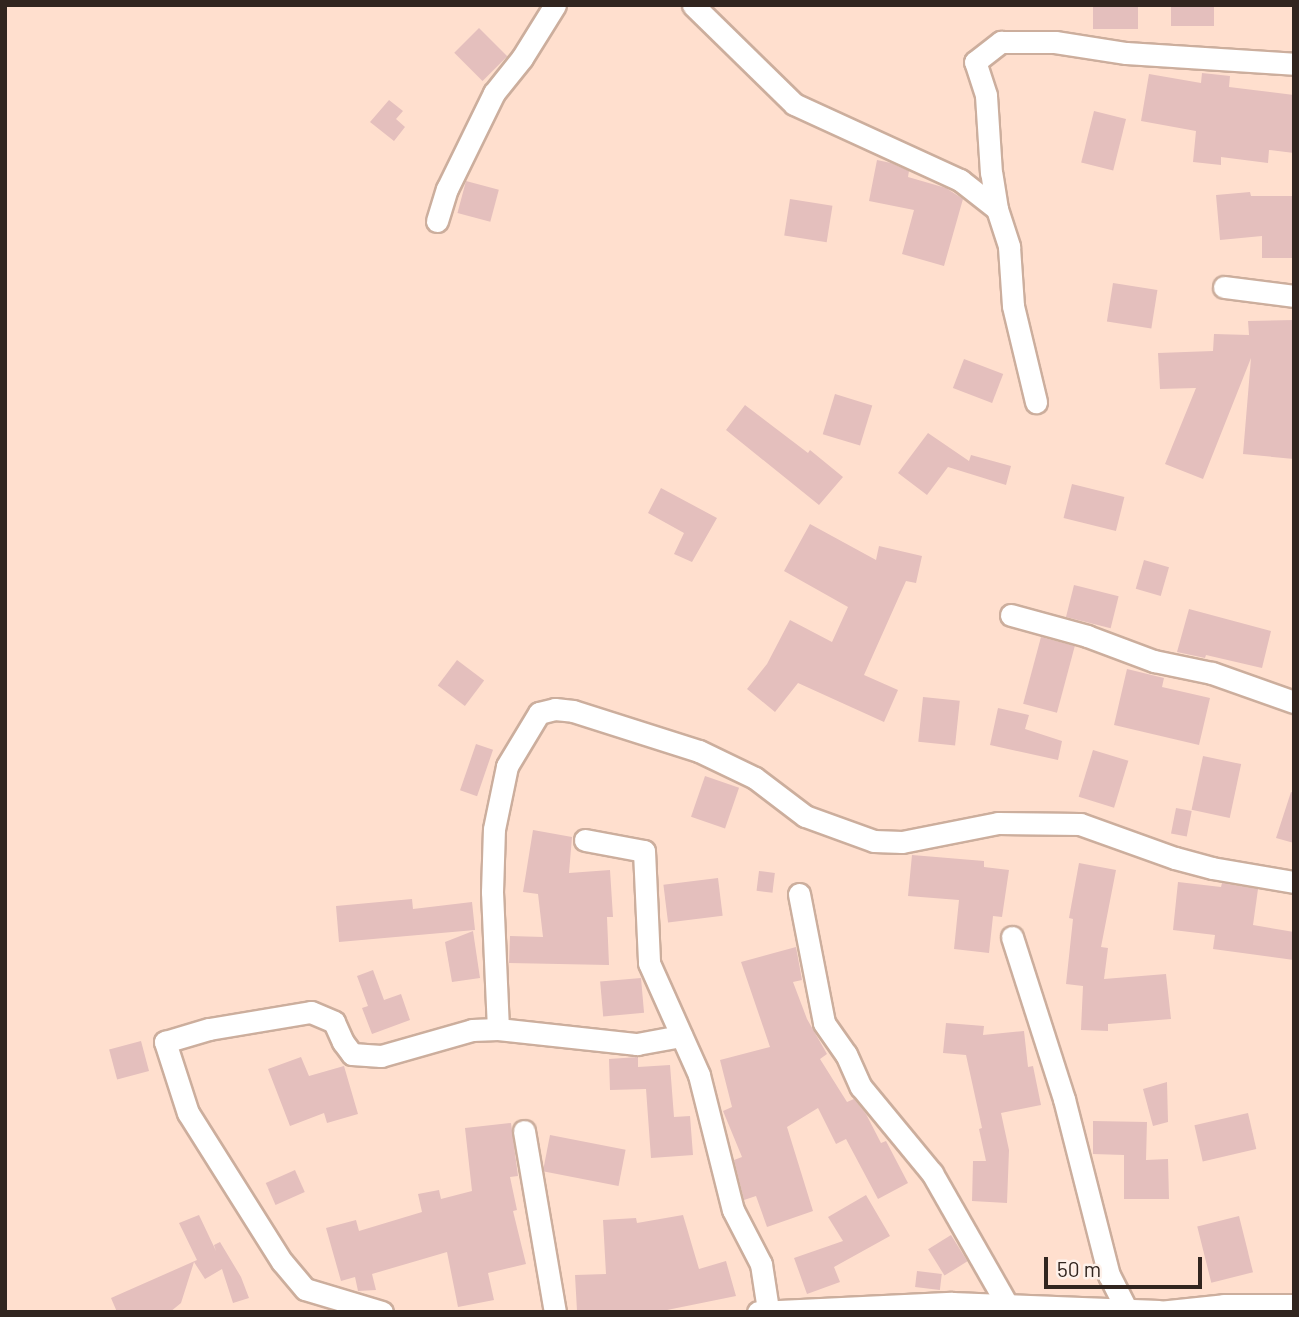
<!DOCTYPE html>
<style>
body{margin:0}
#map{position:relative;width:1299px;height:1317px;overflow:hidden;background:#ffdfce;font-family:Barlow,sans-serif}
div>[style]{position:absolute}
[style*='--x']{left:calc(var(--x)*1px);top:calc(var(--y)*1px);width:calc(var(--w)*1px);rotate:calc(var(--a)*1deg)}
.building>*{inset:0;background:#e4bfbd;transform-origin:0 0}
.roads{filter:drop-shadow(2px 0 #ccae9d) drop-shadow(-2px 0 #ccae9d) drop-shadow(0 2px #ccae9d) drop-shadow(0 -2px #ccae9d)}
.street>*{height:21px;margin:-10.5px;padding:0 10.5px;transform-origin:10.5px;border-radius:10.5px;background:#fff}
span{translate:-50% -50%;white-space:nowrap;text-align:center;line-height:1.15;-webkit-text-stroke:7px #fef1ea;paint-order:stroke}
.frame{position:absolute;inset:0;border:7px solid #31251f;pointer-events:none}
.scale{position:absolute;left:1044px;top:1257px;width:158px;height:32px;box-sizing:border-box;border:4px solid #31251f;border-top:0;padding-left:9px;font-size:21px;line-height:24px;white-space:nowrap;color:#31251f;-webkit-text-stroke:5px #fef1ea;paint-order:stroke}
</style>
<div id="map">
<div class="building">
<i style="left:1093px;top:5px;width:45px;height:24px"></i>
<i style="left:1171px;top:5px;width:43px;height:21px"></i>
<i style="left:479px;top:28px;width:40px;height:35px;rotate:45deg"></i>
<i style="clip-path:polygon(1202px 73px,1230px 76px,1229px 87px,1294px 95px,1294px 153px,1269px 150px,1268px 163px,1221px 157px,1221px 165px,1193px 162px,1196px 131px,1141px 121px,1149px 74px,1201px 83px)"></i>
<i style="clip-path:polygon(389px 100px,403px 111px,396px 119px,405px 127px,394px 141px,370px 122px)"></i>
<i style="left:1094px;top:111px;width:33px;height:53px;rotate:14deg"></i>
<i style="clip-path:polygon(877px 160px,891px 163px,909px 171px,908px 177px,946px 188px,963px 199px,944px 266px,902px 254px,914px 210px,869px 201px)"></i>
<i style="left:466px;top:181px;width:34px;height:33px;rotate:15deg"></i>
<i style="clip-path:polygon(1250px 192px,1251px 196px,1294px 196px,1294px 258px,1262px 258px,1262px 236px,1220px 240px,1216px 195px)"></i>
<i style="left:790px;top:199px;width:43px;height:37px;rotate:9deg"></i>
<i style="left:1113px;top:283px;width:45px;height:39px;rotate:9deg"></i>
<i style="clip-path:polygon(1294px 320px,1294px 459px,1243px 454px,1251px 358px,1203px 479px,1165px 464px,1196px 388px,1160px 389px,1158px 353px,1213px 351px,1214px 334px,1249px 335px,1248px 321px)"></i>
<i style="left:964px;top:359px;width:42px;height:31px;rotate:21deg"></i>
<i style="left:835px;top:394px;width:39px;height:42px;rotate:17deg"></i>
<i style="clip-path:polygon(745px 405px,808px 453px,810px 450px,843px 477px,819px 505px,726px 430px)"></i>
<i style="clip-path:polygon(928px 433px,969px 461px,971px 455px,1011px 466px,1006px 485px,948px 467px,927px 495px,898px 473px)"></i>
<i style="left:1072px;top:484px;width:54px;height:35px;rotate:14deg"></i>
<i style="clip-path:polygon(661px 488px,717px 518px,692px 562px,674px 554px,684px 533px,648px 513px)"></i>
<i style="clip-path:polygon(810px 524px,876px 560px,879px 546px,922px 556px,916px 583px,906px 581px,864px 675px,898px 690px,884px 722px,798px 683px,775px 712px,747px 689px,767px 664px,790px 620px,832px 642px,848px 607px,784px 571px)"></i>
<i style="left:1144px;top:560px;width:26px;height:30px;rotate:16deg"></i>
<i style="left:1074px;top:585px;width:46px;height:33px;rotate:14deg"></i>
<i style="clip-path:polygon(1189px 609px,1271px 631px,1262px 668px,1206px 655px,1205px 658px,1177px 652px)"></i>
<i style="left:1041px;top:637px;width:35px;height:69px;rotate:15deg"></i>
<i style="left:457px;top:660px;width:34px;height:32px;rotate:37deg"></i>
<i style="clip-path:polygon(1127px 669px,1164px 678px,1162px 687px,1210px 698px,1199px 745px,1114px 725px)"></i>
<i style="left:923px;top:697px;width:37px;height:45px;rotate:6deg"></i>
<i style="clip-path:polygon(998px 708px,1029px 715px,1025px 729px,1062px 741px,1058px 760px,990px 745px)"></i>
<i style="left:476px;top:744px;width:18px;height:49px;rotate:19deg"></i>
<i style="left:1093px;top:750px;width:37px;height:49px;rotate:17deg"></i>
<i style="left:1203px;top:756px;width:39px;height:55px;rotate:12deg"></i>
<i style="left:705px;top:776px;width:36px;height:43px;rotate:19deg"></i>
<i style="clip-path:polygon(1291px 792px,1294px 793px,1294px 843px,1276px 838px)"></i>
<i style="left:1176px;top:808px;width:16px;height:26px;rotate:11deg"></i>
<i style="clip-path:polygon(533px 830px,572px 837px,569px 873px,610px 870px,613px 917px,607px 917px,609px 965px,509px 963px,510px 936px,543px 937px,538px 894px,523px 892px)"></i>
<i style="clip-path:polygon(912px 855px,984px 861px,984px 867px,1009px 870px,1002px 917px,993px 916px,989px 953px,954px 949px,959px 900px,908px 896px)"></i>
<i style="clip-path:polygon(1079px 863px,1116px 870px,1101px 947px,1108px 948px,1104px 979px,1166px 974px,1171px 1019px,1108px 1024px,1108px 1031px,1081px 1030px,1083px 986px,1066px 984px,1073px 919px,1069px 918px)"></i>
<i style="left:759px;top:871px;width:16px;height:20px;rotate:7deg"></i>
<i style="left:718px;top:878px;width:38px;height:55px;rotate:83deg"></i>
<i style="clip-path:polygon(1178px 882px,1221px 887px,1222px 883px,1258px 889px,1253px 925px,1294px 932px,1294px 960px,1213px 949px,1215px 935px,1173px 930px)"></i>
<i style="clip-path:polygon(412px 899px,413px 909px,472px 902px,475px 930px,339px 942px,336px 906px)"></i>
<i style="clip-path:polygon(473px 931px,480px 978px,452px 982px,445px 942px)"></i>
<i style="clip-path:polygon(796px 947px,802px 980px,793px 982px,807px 1019px,827px 1054px,820px 1059px,847px 1102px,854px 1099px,866px 1114px,881px 1143px,886px 1141px,908px 1183px,878px 1199px,846px 1139px,836px 1144px,818px 1108px,787px 1127px,813px 1211px,767px 1227px,756px 1196px,744px 1200px,734px 1160px,742px 1157px,723px 1111px,732px 1107px,720px 1060px,770px 1047px,741px 962px)"></i>
<i style="clip-path:polygon(373px 970px,384px 1000px,401px 994px,410px 1020px,372px 1034px,362px 1008px,368px 1006px,357px 976px)"></i>
<i style="left:641px;top:978px;width:35px;height:41px;rotate:85deg"></i>
<i style="clip-path:polygon(946px 1023px,984px 1026px,983px 1035px,1024px 1031px,1028px 1067px,1033px 1066px,1041px 1105px,1001px 1113px,1009px 1150px,1007px 1203px,972px 1201px,973px 1161px,986px 1161px,979px 1129px,982px 1128px,966px 1055px,943px 1053px)"></i>
<i style="left:141px;top:1041px;width:31px;height:33px;rotate:75deg"></i>
<i style="clip-path:polygon(301px 1057px,309px 1076px,344px 1066px,358px 1114px,327px 1123px,324px 1113px,290px 1126px,268px 1069px)"></i>
<i style="clip-path:polygon(638px 1057px,638px 1067px,670px 1065px,674px 1117px,690px 1116px,693px 1155px,651px 1158px,646px 1089px,610px 1090px,609px 1059px)"></i>
<i style="clip-path:polygon(1167px 1082px,1168px 1122px,1153px 1126px,1143px 1089px)"></i>
<i style="left:1248px;top:1113px;width:37px;height:55px;rotate:77deg"></i>
<i style="clip-path:polygon(1093px 1121px,1147px 1122px,1146px 1160px,1168px 1159px,1169px 1199px,1124px 1199px,1124px 1155px,1093px 1154px)"></i>
<i style="clip-path:polygon(511px 1123px,518px 1176px,510px 1177px,517px 1210px,513px 1211px,526px 1264px,488px 1273px,494px 1300px,458px 1307px,447px 1252px,372px 1274px,376px 1290px,358px 1291px,355px 1277px,341px 1281px,326px 1228px,356px 1220px,359px 1231px,422px 1212px,418px 1194px,439px 1190px,441px 1199px,472px 1191px,465px 1128px)"></i>
<i style="left:550px;top:1135px;width:77px;height:37px;rotate:11deg"></i>
<i style="left:295px;top:1170px;width:24px;height:32px;rotate:66deg"></i>
<i style="clip-path:polygon(866px 1195px,890px 1236px,834px 1267px,840px 1282px,807px 1294px,794px 1258px,843px 1241px,828px 1217px)"></i>
<i style="clip-path:polygon(199px 1215px,216px 1251px,214px 1245px,220px 1242px,241px 1277px,249px 1298px,233px 1303px,222px 1269px,205px 1279px,194px 1262px,181px 1303px,170px 1312px,117px 1312px,111px 1298px,197px 1260px,179px 1223px)"></i>
<i style="clip-path:polygon(683px 1215px,699px 1269px,726px 1261px,736px 1296px,667px 1310px,577px 1311px,575px 1275px,606px 1274px,603px 1220px,636px 1218px,637px 1223px)"></i>
<i style="left:1239px;top:1216px;width:58px;height:43px;rotate:76deg"></i>
<i style="left:951px;top:1235px;width:31px;height:27px;rotate:58deg"></i>
<i style="left:917px;top:1271px;width:25px;height:16px;rotate:7deg"></i>
</div>
<div class="roads">
<div class="street">
<i style="--x:693;--y:5;--w:141;--a:44.4"></i>
<i style="--x:794;--y:104;--w:183;--a:24.6"></i>
<i style="--x:960;--y:180;--w:47;--a:38.1"></i>
<i style="--x:997;--y:209;--w:40;--a:72"></i>
<i style="--x:1009;--y:247;--w:59;--a:86.1"></i>
<i style="--x:1013;--y:306;--w:99;--a:76.5"></i>
<i style="--x:997;--y:209;--w:36;--a:-99"></i>
<i style="--x:991;--y:173;--w:78;--a:-93.7"></i>
<i style="--x:986;--y:95;--w:35;--a:-108"></i>
<i style="--x:975;--y:62;--w:33;--a:-38"></i>
<i style="--x:1001;--y:42;--w:54;--a:0"></i>
<i style="--x:1055;--y:42;--w:72;--a:8.8"></i>
<i style="--x:1126;--y:53;--w:168;--a:3.7"></i>
<i style="--x:437;--y:221;--w:34;--a:-73"></i>
<i style="--x:447;--y:189;--w:107;--a:-63.9"></i>
<i style="--x:494;--y:93;--w:45;--a:-51.3"></i>
<i style="--x:522;--y:58;--w:62;--a:-58.1"></i>
<i style="--x:1224;--y:287;--w:71;--a:7.3"></i>
<i style="--x:1011;--y:615;--w:79;--a:15.4"></i>
<i style="--x:1087;--y:636;--w:72;--a:20.5"></i>
<i style="--x:1154;--y:661;--w:59;--a:11.7"></i>
<i style="--x:1212;--y:673;--w:87;--a:19.5"></i>
<i style="--x:585;--y:840;--w:60;--a:10.6"></i>
<i style="--x:644;--y:851;--w:112;--a:87.4"></i>
<i style="--x:649;--y:963;--w:123;--a:65.9"></i>
<i style="--x:699;--y:1075;--w:139;--a:75.9"></i>
<i style="--x:733;--y:1210;--w:61;--a:62.6"></i>
<i style="--x:761;--y:1264;--w:47;--a:81.3"></i>
<i style="--x:799;--y:894;--w:131;--a:79"></i>
<i style="--x:824;--y:1023;--w:38;--a:55"></i>
<i style="--x:846;--y:1054;--w:36;--a:66"></i>
<i style="--x:861;--y:1087;--w:112;--a:50.5"></i>
<i style="--x:932;--y:1173;--w:153;--a:60.3"></i>
<i style="--x:1012;--y:937;--w:170;--a:72.2"></i>
<i style="--x:1064;--y:1099;--w:182;--a:75.7"></i>
<i style="--x:1109;--y:1275;--w:39;--a:63"></i>
<i style="--x:498;--y:1029;--w:137;--a:-92.5"></i>
<i style="--x:492;--y:892;--w:63;--a:-88.2"></i>
<i style="--x:494;--y:829;--w:64;--a:-78.3"></i>
<i style="--x:507;--y:766;--w:62;--a:-58.9"></i>
<i style="--x:539;--y:713;--w:16;--a:-14"></i>
<i style="--x:555;--y:709;--w:18;--a:6"></i>
<i style="--x:573;--y:711;--w:132;--a:17.6"></i>
<i style="--x:699;--y:751;--w:62;--a:25.7"></i>
<i style="--x:755;--y:778;--w:63;--a:37.2"></i>
<i style="--x:805;--y:816;--w:73;--a:19.9"></i>
<i style="--x:874;--y:841;--w:28;--a:2"></i>
<i style="--x:902;--y:842;--w:98;--a:-11.2"></i>
<i style="--x:998;--y:823;--w:82;--a:0.7"></i>
<i style="--x:1080;--y:824;--w:101;--a:19.7"></i>
<i style="--x:1175;--y:858;--w:38;--a:15"></i>
<i style="--x:1212;--y:868;--w:83;--a:9.7"></i>
<i style="--x:524;--y:1131;--w:184;--a:80.3"></i>
<i style="--x:382;--y:1312;--w:80;--a:-163.4"></i>
<i style="--x:305;--y:1289;--w:35;--a:-130"></i>
<i style="--x:282;--y:1262;--w:176;--a:-122.2"></i>
<i style="--x:188;--y:1113;--w:75;--a:-107.9"></i>
<i style="--x:165;--y:1042;--w:46;--a:-16.5"></i>
<i style="--x:209;--y:1029;--w:103;--a:-9.5"></i>
<i style="--x:311;--y:1012;--w:25;--a:23"></i>
<i style="--x:334;--y:1022;--w:22;--a:66"></i>
<i style="--x:343;--y:1042;--w:15;--a:53"></i>
<i style="--x:352;--y:1054;--w:29;--a:4"></i>
<i style="--x:381;--y:1056;--w:95;--a:-15.9"></i>
<i style="--x:472;--y:1030;--w:26;--a:-2"></i>
<i style="--x:498;--y:1029;--w:140;--a:6.2"></i>
<i style="--x:637;--y:1044;--w:45;--a:-10.3"></i>
<i style="--x:758;--y:1312;--w:194;--a:-2.7"></i>
<i style="--x:952;--y:1303;--w:207;--a:2.2"></i>
<i style="--x:1159;--y:1312;--w:65;--a:-6.1"></i>
<i style="--x:1224;--y:1305;--w:70;--a:0"></i>
</div>
</div>
<div class="frame"></div>
<div class="scale">50 m</div>
</div>
